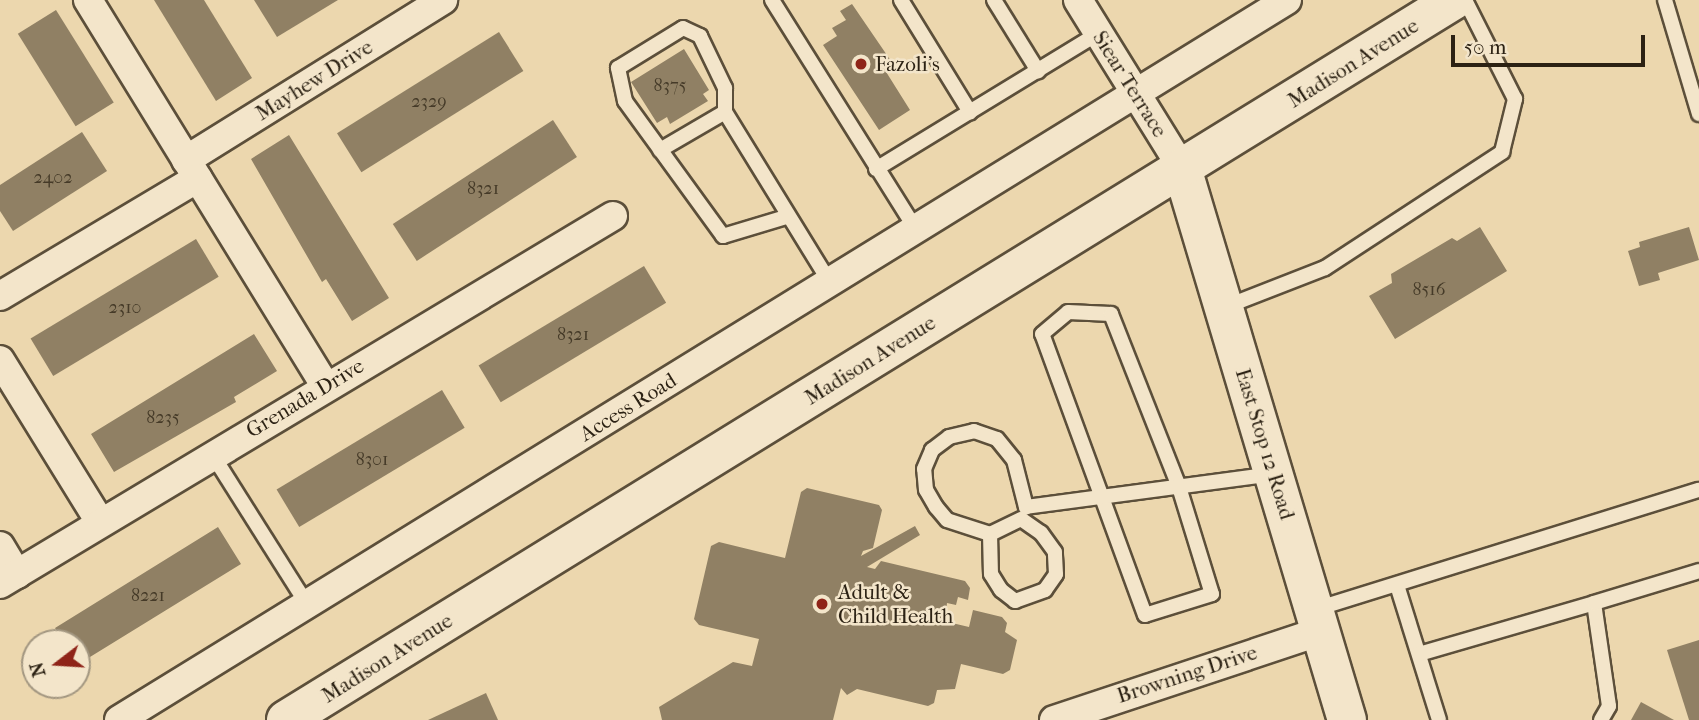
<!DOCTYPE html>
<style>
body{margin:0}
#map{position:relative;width:1699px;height:720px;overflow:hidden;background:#ecd7ae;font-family:"IM FELL French Canon",serif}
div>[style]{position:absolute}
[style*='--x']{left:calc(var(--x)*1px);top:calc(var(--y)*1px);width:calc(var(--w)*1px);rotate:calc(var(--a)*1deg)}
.building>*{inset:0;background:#908064;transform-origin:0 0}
.roads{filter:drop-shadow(2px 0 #5c4f3a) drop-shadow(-2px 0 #5c4f3a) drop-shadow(0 2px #5c4f3a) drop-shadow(0 -2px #5c4f3a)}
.lane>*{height:14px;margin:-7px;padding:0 7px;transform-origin:7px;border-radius:7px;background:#f3e5ca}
.street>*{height:28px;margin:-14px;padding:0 14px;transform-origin:14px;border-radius:14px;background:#f3e5ca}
.secondary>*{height:38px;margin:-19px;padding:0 19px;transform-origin:19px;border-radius:19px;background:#f3e5ca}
.dots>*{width:19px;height:19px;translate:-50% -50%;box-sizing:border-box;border:4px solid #f3e5ca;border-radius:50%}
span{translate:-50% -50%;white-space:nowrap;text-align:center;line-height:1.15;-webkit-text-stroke:5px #f3e5ca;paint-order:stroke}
.number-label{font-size:18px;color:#453a28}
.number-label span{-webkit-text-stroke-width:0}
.street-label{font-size:21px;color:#2c2214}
.poi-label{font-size:21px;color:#2c2214}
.left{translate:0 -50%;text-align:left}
.north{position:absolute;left:21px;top:629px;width:70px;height:70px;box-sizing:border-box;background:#f3e5ca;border:2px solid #a39781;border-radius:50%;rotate:253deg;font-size:19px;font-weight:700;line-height:28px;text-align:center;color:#2c2214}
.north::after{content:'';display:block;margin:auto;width:24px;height:32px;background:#8f2418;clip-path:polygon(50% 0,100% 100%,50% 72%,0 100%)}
.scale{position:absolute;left:1451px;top:35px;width:194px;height:32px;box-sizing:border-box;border:4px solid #2c2214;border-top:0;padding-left:9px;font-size:21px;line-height:24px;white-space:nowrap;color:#2c2214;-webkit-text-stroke:5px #f3e5ca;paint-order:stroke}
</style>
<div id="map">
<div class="building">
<i style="clip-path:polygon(154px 0,204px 0,252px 78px,216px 101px)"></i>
<i style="clip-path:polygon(254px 0,338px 0,277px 37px)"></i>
<i style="clip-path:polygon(852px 4px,891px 61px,883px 67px,910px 110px,879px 130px,823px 45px,837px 36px,832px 28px,846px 20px,840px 11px)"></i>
<i style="left:56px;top:10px;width:109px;height:45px;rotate:58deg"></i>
<i style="left:499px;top:32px;width:46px;height:191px;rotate:58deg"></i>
<i style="clip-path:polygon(684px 49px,709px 90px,703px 94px,708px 101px,670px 124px,667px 117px,657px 123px,631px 82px)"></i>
<i style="left:553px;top:120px;width:44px;height:191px;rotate:57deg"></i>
<i style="clip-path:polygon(82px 132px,107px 171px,13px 231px,0 211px,0 185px)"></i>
<i style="clip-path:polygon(289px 135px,389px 298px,352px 321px,326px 279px,322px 282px,251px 159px)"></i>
<i style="clip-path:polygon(1480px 227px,1507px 271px,1395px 339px,1369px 296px,1392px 283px,1391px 274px,1452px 238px,1457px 241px)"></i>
<i style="clip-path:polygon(1689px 227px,1699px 260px,1658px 273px,1660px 280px,1639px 286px,1628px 251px,1640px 247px,1639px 242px)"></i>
<i style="left:196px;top:239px;width:44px;height:193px;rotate:59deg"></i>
<i style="left:644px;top:266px;width:43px;height:193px;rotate:59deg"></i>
<i style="clip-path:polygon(254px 334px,277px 371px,234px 397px,236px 402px,114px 472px,91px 434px)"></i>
<i style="left:442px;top:390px;width:44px;height:193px;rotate:59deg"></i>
<i style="clip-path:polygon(807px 488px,879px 505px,882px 510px,873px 548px,863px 551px,861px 556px,915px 526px,920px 535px,867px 567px,875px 569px,881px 561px,965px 581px,970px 588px,968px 600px,958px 597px,956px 605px,947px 603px,946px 612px,952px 623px,969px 627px,973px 610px,1002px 617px,1007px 623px,1005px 632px,1017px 640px,1010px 670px,1003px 674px,961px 664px,955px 689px,937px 690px,934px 703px,928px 706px,857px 689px,847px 695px,841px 688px,833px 720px,662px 720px,659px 707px,733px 662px,752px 666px,759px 639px,699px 625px,694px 619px,711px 546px,719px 542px,785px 558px,801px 492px)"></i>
<i style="clip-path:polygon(218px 527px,241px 564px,77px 665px,77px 643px,64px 643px,55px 628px)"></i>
<i style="clip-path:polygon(1699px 640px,1699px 720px,1689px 720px,1667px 650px)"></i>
<i style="clip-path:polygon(486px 693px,498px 720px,428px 720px)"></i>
<i style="clip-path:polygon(1641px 702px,1674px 720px,1631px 720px)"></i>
</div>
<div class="roads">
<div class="lane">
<i style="--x:772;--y:0;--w:271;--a:57.9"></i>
<i style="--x:901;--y:0;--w:132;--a:58.4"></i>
<i style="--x:994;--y:0;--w:84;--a:58.2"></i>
<i style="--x:1665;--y:0;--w:119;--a:73.4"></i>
<i style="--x:660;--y:150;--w:75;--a:-30.3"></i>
<i style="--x:876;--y:169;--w:261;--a:-31.4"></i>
<i style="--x:786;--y:217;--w:66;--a:163.2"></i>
<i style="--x:723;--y:236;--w:167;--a:-126"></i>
<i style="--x:625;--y:101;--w:34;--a:-102"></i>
<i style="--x:618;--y:68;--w:76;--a:-31.6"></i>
<i style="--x:683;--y:28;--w:19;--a:25"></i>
<i style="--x:700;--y:36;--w:58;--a:64.3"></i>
<i style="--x:725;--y:88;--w:24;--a:90"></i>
<i style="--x:725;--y:112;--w:201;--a:58.4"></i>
<i style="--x:1225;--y:307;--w:107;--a:-21.3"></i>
<i style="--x:1325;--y:268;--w:212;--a:-33.2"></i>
<i style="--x:1502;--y:152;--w:55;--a:-76.2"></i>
<i style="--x:1515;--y:99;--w:111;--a:-116.8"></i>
<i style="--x:1068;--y:312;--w:43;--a:2.7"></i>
<i style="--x:1111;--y:314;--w:186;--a:68.5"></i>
<i style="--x:1179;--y:487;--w:112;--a:72.9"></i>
<i style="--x:1212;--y:594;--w:70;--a:162.6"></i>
<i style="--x:1145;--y:615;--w:299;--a:-110.1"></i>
<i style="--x:1042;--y:334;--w:34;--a:-40"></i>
<i style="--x:212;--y:454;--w:178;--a:57.7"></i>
<i style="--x:990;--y:534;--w:40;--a:88.6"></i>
<i style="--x:991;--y:574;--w:19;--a:58"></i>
<i style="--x:1001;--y:590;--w:18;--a:38"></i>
<i style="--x:1015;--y:601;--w:32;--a:-20"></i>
<i style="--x:1045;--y:590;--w:19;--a:-55"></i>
<i style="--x:1056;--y:574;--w:22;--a:-93"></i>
<i style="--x:1055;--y:552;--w:24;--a:-126"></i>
<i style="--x:1041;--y:533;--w:24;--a:-145"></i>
<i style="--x:1021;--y:519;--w:34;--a:154"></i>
<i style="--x:990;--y:534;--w:45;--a:-162"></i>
<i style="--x:947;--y:520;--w:17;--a:-130"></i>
<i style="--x:936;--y:507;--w:20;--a:-120"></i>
<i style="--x:926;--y:490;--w:21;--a:-95"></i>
<i style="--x:924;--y:469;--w:21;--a:-67"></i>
<i style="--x:932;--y:450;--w:21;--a:-37"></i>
<i style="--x:949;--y:437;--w:26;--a:-13"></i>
<i style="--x:974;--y:431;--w:24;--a:19"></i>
<i style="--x:997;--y:439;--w:27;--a:51"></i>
<i style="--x:1014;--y:460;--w:49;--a:75.7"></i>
<i style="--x:1026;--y:507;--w:248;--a:-7.6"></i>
<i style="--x:1397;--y:585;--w:141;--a:72.7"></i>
<i style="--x:1316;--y:609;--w:401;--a:-17.3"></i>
<i style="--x:1419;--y:654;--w:182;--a:-16.2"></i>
<i style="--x:1601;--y:720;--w:16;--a:-60"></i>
<i style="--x:1609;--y:706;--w:104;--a:-98.3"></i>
<i style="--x:1594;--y:603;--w:110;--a:-16.9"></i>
</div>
<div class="street">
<i style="--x:88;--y:0;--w:452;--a:58.4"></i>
<i style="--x:1078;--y:0;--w:198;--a:58.2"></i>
<i style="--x:186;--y:160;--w:303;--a:-31.9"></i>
<i style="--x:0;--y:296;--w:230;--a:-30.8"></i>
<i style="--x:0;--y:360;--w:190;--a:58.3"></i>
<i style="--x:0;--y:546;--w:33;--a:59"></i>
<i style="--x:0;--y:584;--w:715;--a:-30.98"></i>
<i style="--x:119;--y:720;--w:1372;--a:-31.65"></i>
<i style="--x:1054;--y:720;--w:281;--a:-18.4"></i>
</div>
<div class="secondary">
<i style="--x:1182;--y:168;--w:576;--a:73.36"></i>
<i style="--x:286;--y:720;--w:1372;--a:-31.65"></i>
</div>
</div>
<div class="dots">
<i style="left:861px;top:64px;background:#8f2418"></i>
<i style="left:822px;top:604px;background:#8f2418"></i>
</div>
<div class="number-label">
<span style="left:670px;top:86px">8375</span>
<span style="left:429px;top:102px">2329</span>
<span style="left:53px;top:178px">2402</span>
<span style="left:483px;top:189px">8321</span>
<span style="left:1429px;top:290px">8516</span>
<span style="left:125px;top:308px">2310</span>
<span style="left:573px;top:335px">8321</span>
<span style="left:163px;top:418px">8235</span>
<span style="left:372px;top:460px">8301</span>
<span style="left:148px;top:596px">8221</span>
</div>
<div class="street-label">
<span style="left:1353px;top:63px;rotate:-32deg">Madison Avenue</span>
<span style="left:314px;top:80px;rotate:-32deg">Mayhew Drive</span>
<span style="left:1130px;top:84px;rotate:58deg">Siear Terrace</span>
<span style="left:870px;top:360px;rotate:-32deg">Madison Avenue</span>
<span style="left:305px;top:398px;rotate:-31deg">Grenada Drive</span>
<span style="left:628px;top:407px;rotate:-32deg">Access Road</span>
<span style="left:1265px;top:444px;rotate:73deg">East Stop 12 Road</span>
<span style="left:387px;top:658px;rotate:-32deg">Madison Avenue</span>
<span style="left:1187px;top:674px;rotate:-18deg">Browning Drive</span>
</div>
<div class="poi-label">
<span class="left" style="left:875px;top:64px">Fazoli's</span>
<span class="left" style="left:838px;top:604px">Adult &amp;<br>Child Health</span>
</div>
<div class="north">N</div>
<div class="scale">50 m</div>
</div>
